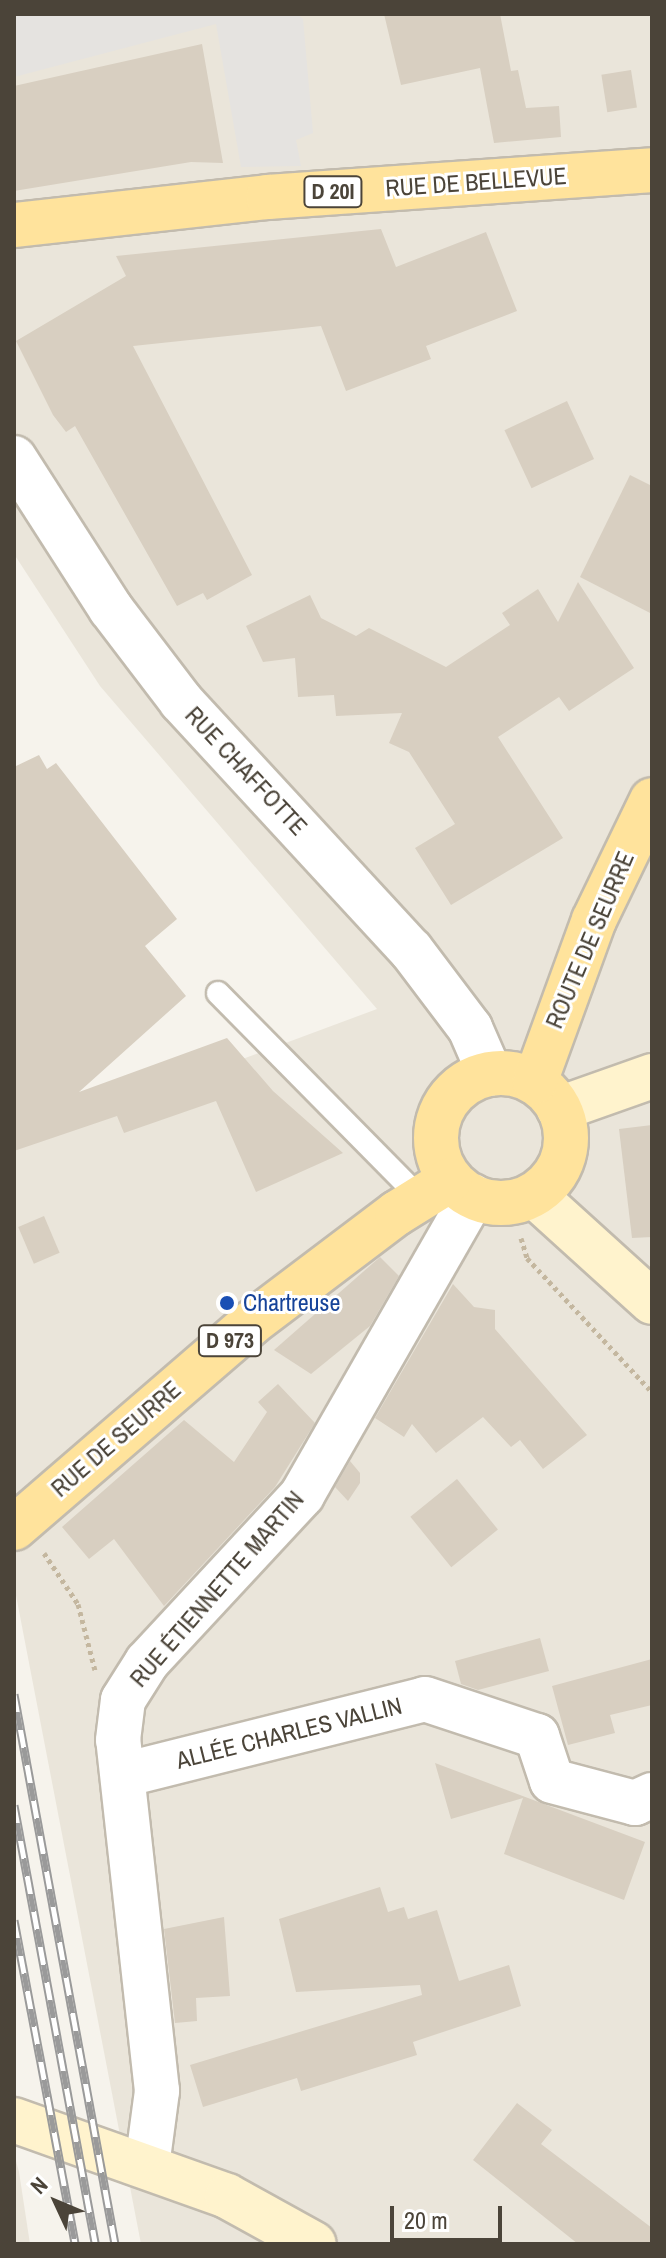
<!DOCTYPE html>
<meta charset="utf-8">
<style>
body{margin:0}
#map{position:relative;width:666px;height:2258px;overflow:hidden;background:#f6f3ec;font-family:"Archivo Narrow",sans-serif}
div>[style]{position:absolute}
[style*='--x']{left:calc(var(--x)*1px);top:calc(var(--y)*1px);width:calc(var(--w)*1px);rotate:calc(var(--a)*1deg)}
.residential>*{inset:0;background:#eae5da}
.parking>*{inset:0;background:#e5e3e0}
.building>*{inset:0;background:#d8cfc1;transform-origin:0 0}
.path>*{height:5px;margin-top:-2.5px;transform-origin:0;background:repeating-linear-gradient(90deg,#c4b79f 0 4px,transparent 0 8px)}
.roads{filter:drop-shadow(2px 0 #c2bbae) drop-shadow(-2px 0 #c2bbae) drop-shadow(0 2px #c2bbae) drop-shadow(0 -2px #c2bbae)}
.lane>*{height:22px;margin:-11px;padding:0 11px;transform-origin:11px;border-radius:11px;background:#fff}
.street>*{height:44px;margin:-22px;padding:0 22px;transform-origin:22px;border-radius:22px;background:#fff}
.secondary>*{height:44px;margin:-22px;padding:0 22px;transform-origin:22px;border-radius:22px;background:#fff3cd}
.primary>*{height:44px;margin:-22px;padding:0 22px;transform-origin:22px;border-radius:22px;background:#ffe39c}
.primary>.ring{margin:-22px;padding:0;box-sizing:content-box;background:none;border:44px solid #ffe39c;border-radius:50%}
.rail>*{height:9px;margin-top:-4.5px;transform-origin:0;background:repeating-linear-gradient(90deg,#fff 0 18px,#9a9a9a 0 36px);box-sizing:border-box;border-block:2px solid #9a9a9a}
.dots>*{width:22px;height:22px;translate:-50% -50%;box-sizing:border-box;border:4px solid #fff;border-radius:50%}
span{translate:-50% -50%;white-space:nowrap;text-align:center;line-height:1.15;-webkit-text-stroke:6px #fff;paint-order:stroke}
.shield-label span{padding:2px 6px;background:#fff;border:2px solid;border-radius:6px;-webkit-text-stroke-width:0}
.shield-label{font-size:22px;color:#4b4439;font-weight:700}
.street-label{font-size:24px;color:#4b4439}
.transit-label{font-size:24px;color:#164399}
.left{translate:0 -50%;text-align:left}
.frame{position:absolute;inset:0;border:16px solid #4b4439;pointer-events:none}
.north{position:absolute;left:16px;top:2162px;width:80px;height:80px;-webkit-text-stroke:6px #fff;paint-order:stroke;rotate:314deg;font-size:22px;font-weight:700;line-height:32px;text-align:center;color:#4b4439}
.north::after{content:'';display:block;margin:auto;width:28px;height:36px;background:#4b4439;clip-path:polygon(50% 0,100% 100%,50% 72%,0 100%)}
.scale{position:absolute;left:390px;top:2206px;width:112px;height:36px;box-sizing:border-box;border:4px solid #4b4439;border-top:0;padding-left:10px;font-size:24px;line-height:28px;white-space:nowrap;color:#4b4439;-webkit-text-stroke:6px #fff;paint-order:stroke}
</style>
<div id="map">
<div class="residential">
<i style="clip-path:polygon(14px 14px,652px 14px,652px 2244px,141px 2244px,14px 1585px,14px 1144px,377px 1009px,100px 686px,14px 554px)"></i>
<i style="clip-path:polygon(14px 2154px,19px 2172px,30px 2244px,14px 2244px)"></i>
</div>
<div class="parking">
<i style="clip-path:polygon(14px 14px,297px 14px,303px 19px,313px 133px,296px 140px,301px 166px,241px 167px,216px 24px,14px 77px)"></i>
</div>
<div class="building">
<i style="clip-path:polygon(384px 14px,500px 14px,511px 71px,518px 70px,526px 108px,559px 106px,561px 137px,494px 143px,480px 68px,401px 85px)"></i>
<i style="clip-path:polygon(202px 44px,223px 163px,191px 162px,14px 191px,14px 86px)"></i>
<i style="left:631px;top:70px;width:38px;height:30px;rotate:81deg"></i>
<i style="clip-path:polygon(381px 229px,396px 267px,486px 232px,517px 311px,426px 346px,431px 359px,346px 391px,321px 326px,133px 346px,252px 575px,207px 600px,203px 593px,177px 606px,75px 426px,66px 432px,53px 415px,16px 341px,126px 276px,116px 256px)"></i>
<i style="left:567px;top:401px;width:64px;height:69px;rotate:65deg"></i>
<i style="clip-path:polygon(630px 475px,652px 486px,652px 614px,580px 577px)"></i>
<i style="clip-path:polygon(578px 582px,634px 668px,569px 711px,559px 697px,498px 737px,563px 838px,451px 905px,415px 848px,455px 824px,409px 752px,389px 743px,402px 713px,336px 716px,334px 695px,298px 697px,295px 658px,263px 662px,246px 626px,310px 595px,321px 618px,356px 636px,369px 628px,446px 667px,510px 625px,502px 613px,538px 589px,558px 622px)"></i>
<i style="clip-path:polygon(39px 755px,47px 769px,56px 763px,177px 919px,145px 946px,186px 996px,79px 1092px,227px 1038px,273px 1091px,343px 1153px,256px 1192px,216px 1101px,124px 1133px,117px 1116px,14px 1151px,14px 767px)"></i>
<i style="clip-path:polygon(652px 1125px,652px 1237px,632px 1238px,619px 1129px)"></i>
<i style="left:44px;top:1216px;width:40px;height:28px;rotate:67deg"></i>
<i style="clip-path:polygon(380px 1257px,399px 1276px,370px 1326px,311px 1374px,274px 1350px)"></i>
<i style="clip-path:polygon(453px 1284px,474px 1307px,495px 1310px,495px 1329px,587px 1435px,543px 1469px,520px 1440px,511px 1447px,483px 1417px,436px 1453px,412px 1424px,404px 1437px,375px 1418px)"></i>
<i style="clip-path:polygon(278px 1384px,315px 1423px,275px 1487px,164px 1606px,114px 1539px,89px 1559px,62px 1527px,184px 1420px,234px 1462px,267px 1412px,258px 1402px)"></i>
<i style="clip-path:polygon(350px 1461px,360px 1473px,360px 1483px,348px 1501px,335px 1487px)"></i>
<i style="left:457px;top:1479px;width:65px;height:60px;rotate:51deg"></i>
<i style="clip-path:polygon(540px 1638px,549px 1671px,478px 1690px,461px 1684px,455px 1661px)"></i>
<i style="clip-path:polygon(652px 1659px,652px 1705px,610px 1715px,615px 1733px,568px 1745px,552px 1686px)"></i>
<i style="clip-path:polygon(435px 1763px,645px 1842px,624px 1900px,504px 1854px,523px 1798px,451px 1819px)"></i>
<i style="clip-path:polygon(380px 1887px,388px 1912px,404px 1907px,408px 1919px,437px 1910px,459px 1981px,509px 1965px,521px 2006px,413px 2042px,417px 2055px,301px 2091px,297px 2078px,203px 2107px,190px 2065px,422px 1995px,420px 1985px,296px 1992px,279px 1919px)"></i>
<i style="clip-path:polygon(224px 1917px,230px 1996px,196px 1998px,197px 2021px,175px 2023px,164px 1929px)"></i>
<i style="clip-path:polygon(517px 2103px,552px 2130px,541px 2144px,652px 2228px,652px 2244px,578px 2244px,473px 2160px)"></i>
</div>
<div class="path">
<i style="--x:521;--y:1238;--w:21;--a:73"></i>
<i style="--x:527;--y:1258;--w:183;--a:47"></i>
<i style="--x:44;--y:1553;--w:61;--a:56.3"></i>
<i style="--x:78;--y:1604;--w:68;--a:75.6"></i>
</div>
<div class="roads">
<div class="lane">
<i style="--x:218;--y:993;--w:288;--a:45.4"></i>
</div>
<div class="street">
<i style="--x:14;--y:458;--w:179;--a:57.3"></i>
<i style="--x:111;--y:609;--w:116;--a:52.7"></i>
<i style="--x:181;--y:701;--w:339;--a:47.3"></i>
<i style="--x:411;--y:950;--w:98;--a:52.9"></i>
<i style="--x:470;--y:1028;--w:50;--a:66.5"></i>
<i style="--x:123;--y:1775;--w:311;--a:-14.1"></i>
<i style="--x:425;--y:1699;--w:118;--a:18.3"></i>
<i style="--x:537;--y:1736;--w:47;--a:71.6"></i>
<i style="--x:552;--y:1781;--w:86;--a:14.8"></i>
<i style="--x:635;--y:1803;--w:19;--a:-25"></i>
<i style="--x:147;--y:2166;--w:76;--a:-82.4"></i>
<i style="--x:157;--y:2091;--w:353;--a:-96.3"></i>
<i style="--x:118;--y:1740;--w:40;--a:-82.9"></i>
<i style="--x:123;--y:1700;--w:45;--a:-57.7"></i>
<i style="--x:147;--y:1662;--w:228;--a:-47.1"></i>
<i style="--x:302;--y:1495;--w:344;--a:-60.2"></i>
</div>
<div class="secondary">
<i style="--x:559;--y:1109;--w:99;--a:-19.5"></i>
<i style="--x:534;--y:1195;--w:159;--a:42.2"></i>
<i style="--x:14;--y:2120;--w:226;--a:19.6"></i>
<i style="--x:227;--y:2196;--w:99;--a:28.9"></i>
</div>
<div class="primary">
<i style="--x:14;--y:225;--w:256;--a:-6.3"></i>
<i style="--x:268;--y:197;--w:385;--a:-4"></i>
<i class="ring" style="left:436px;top:1073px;width:86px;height:86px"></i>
<i style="--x:535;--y:1082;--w:172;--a:-70"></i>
<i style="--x:594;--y:920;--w:133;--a:-64.2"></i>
<i style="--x:14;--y:1528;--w:312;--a:-40.8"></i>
<i style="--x:250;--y:1324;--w:184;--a:-37.1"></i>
<i style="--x:397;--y:1213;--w:62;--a:-31.9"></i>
</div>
</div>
<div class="rail">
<i style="--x:14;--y:1694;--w:559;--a:79.59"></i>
<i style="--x:14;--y:1805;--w:446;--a:79.5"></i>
<i style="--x:14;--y:1920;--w:330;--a:79.3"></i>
</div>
<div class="dots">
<i style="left:227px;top:1303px;background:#1a4fb4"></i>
</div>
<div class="shield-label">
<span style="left:333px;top:192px">D 20I</span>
<span style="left:230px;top:1341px">D 973</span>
</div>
<div class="street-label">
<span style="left:476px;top:182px;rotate:-4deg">RUE DE BELLEVUE</span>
<span style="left:246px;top:771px;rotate:47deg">RUE CHAFFOTTE</span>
<span style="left:590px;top:940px;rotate:-67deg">ROUTE DE SEURRE</span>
<span style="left:116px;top:1439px;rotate:-41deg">RUE DE SEURRE</span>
<span style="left:217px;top:1589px;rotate:-49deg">RUE ÉTIENNETTE MARTIN</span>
<span style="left:289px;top:1733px;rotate:-14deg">ALLÉE CHARLES VALLIN</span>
</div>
<div class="transit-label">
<span class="left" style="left:243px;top:1303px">Chartreuse</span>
</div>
<div class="frame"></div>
<div class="north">N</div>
<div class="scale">20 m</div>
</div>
